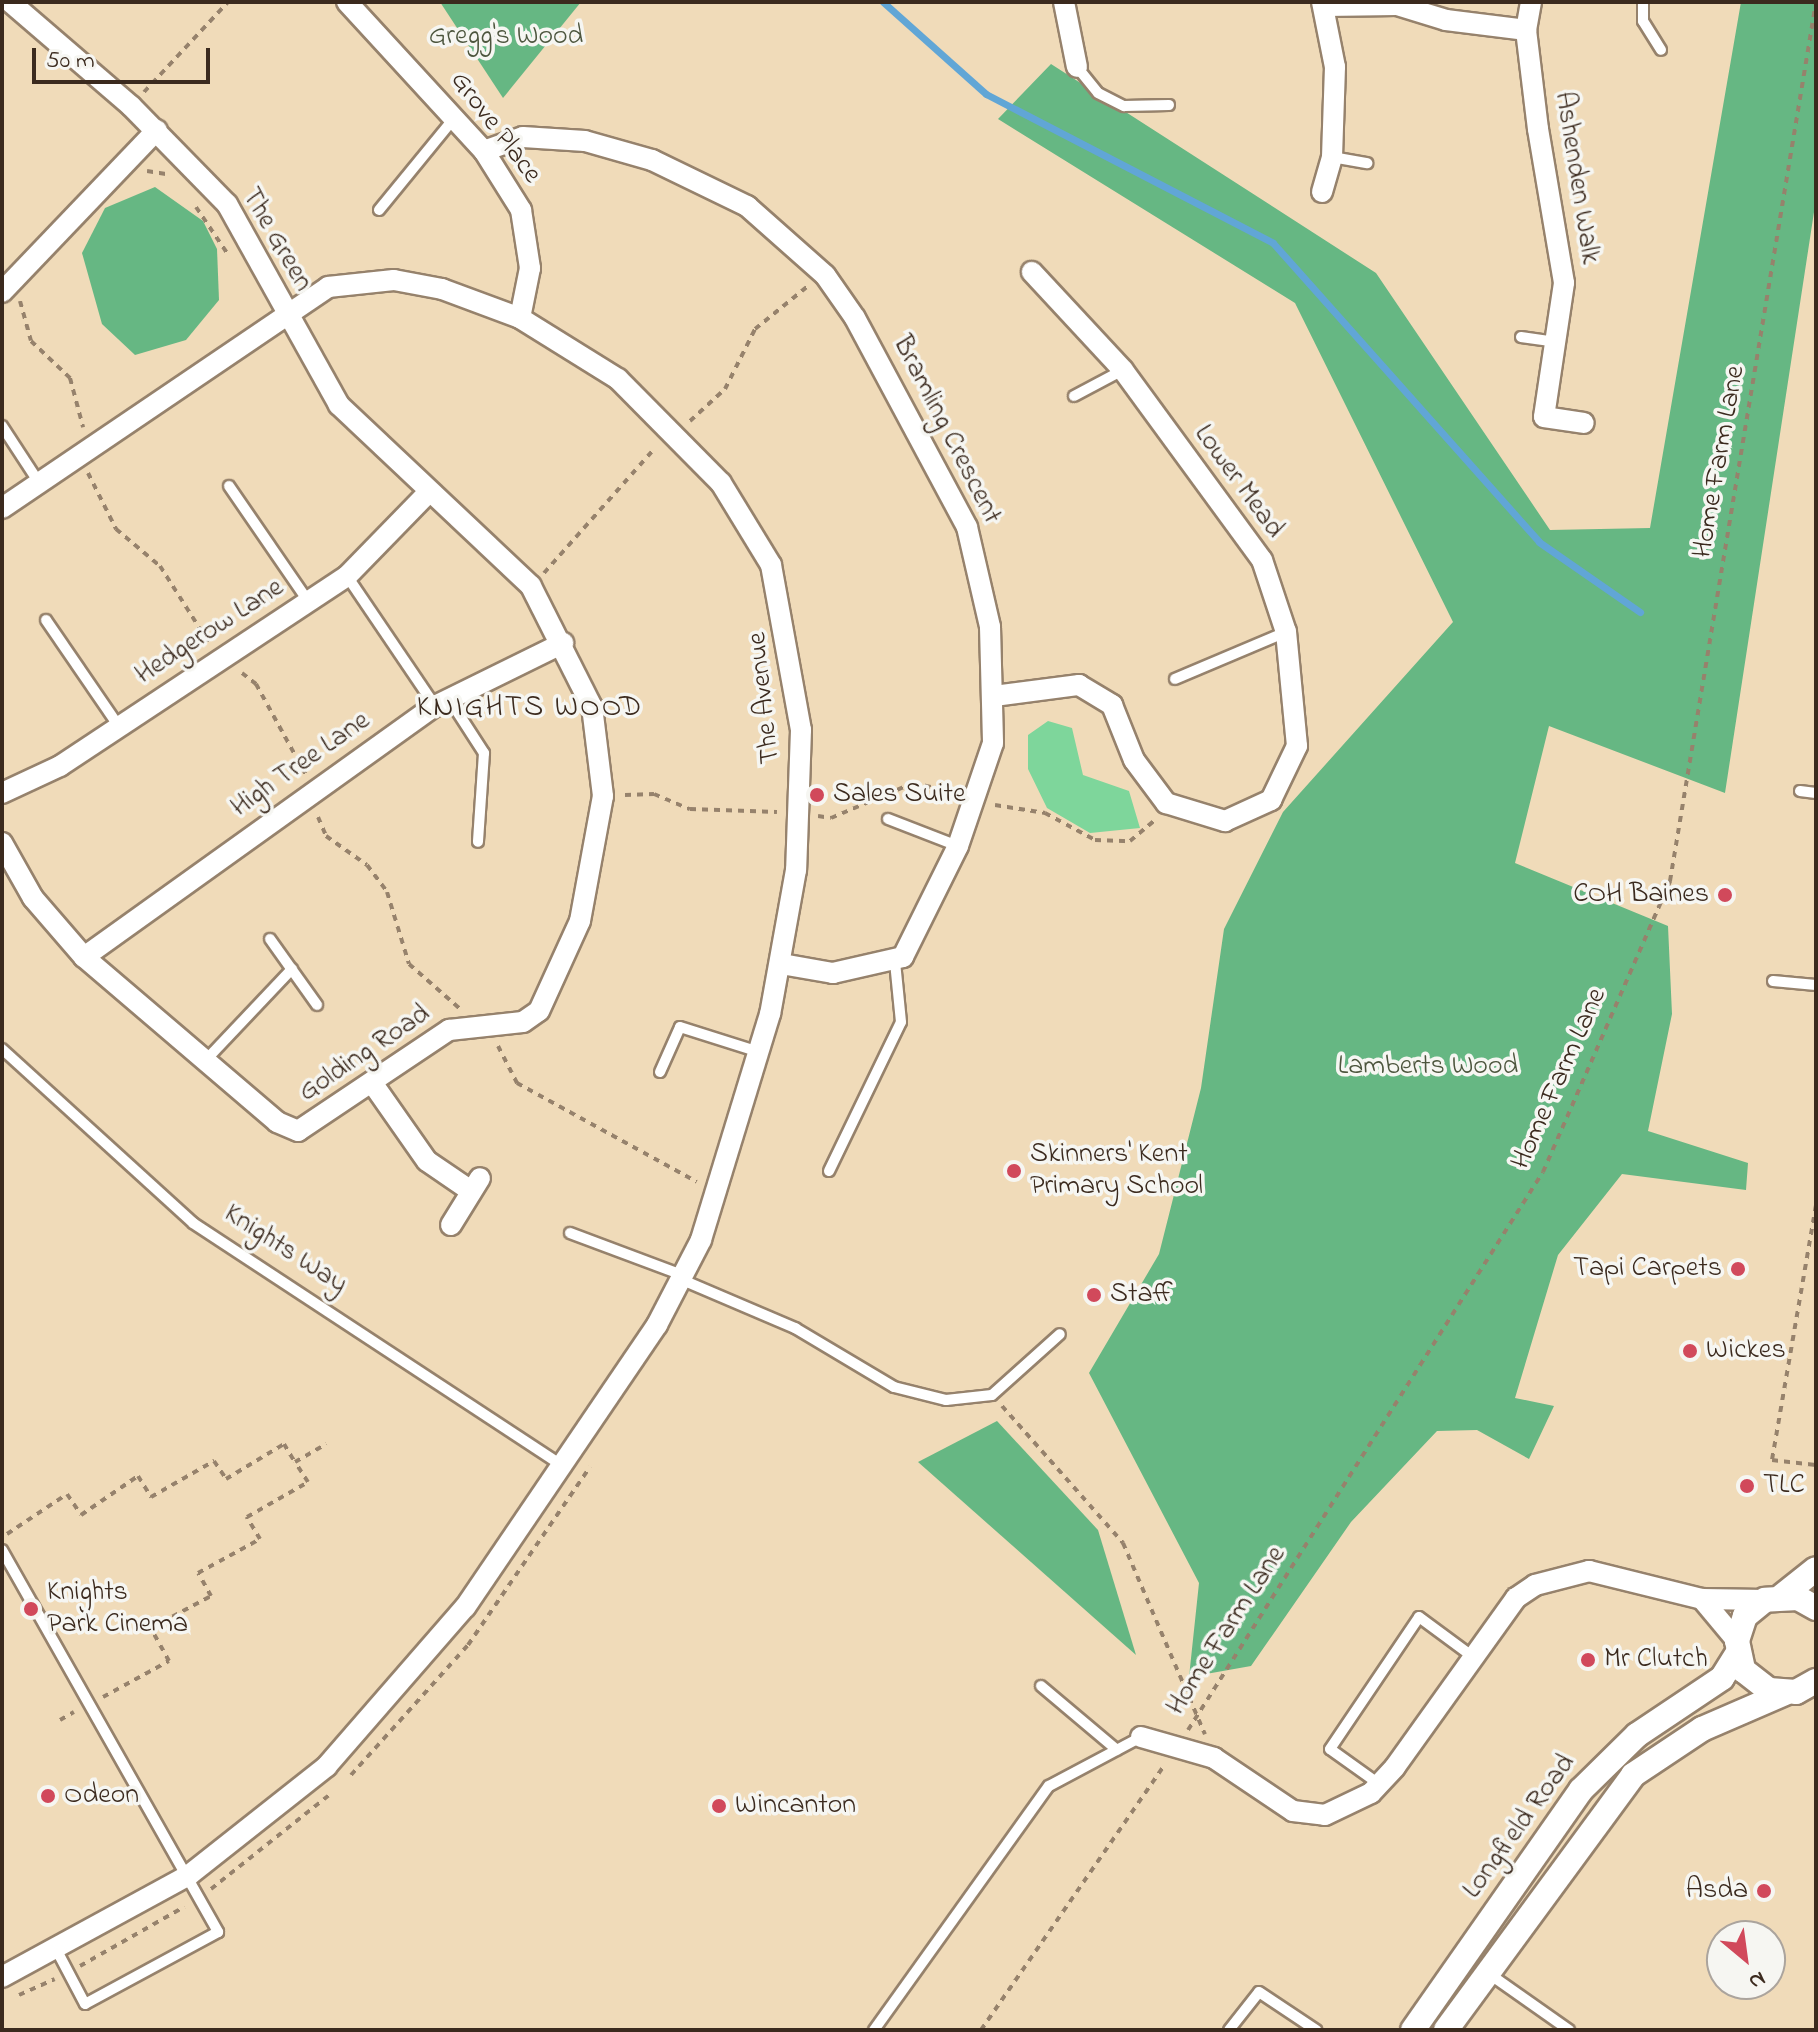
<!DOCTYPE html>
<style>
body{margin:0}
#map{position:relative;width:1818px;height:2032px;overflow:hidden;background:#f0dbb9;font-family:"Indie Flower",sans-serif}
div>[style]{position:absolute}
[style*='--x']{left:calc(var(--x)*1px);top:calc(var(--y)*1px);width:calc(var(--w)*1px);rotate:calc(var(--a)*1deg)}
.green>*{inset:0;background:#7ed69b}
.forest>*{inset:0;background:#66b783}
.stream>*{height:7px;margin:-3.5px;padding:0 3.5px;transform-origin:3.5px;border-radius:3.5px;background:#61a6d6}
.path>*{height:4px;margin-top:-2px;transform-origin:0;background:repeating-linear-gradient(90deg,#96826c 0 6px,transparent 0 12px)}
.roads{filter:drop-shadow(2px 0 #96826c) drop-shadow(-2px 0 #96826c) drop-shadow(0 2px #96826c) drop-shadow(0 -2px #96826c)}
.service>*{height:10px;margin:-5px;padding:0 5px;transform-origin:5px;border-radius:5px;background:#fff}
.minor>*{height:20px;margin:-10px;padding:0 10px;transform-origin:10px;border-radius:10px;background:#fff}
.tertiary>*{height:24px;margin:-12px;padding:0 12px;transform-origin:12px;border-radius:12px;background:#fff}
.dots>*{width:22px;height:22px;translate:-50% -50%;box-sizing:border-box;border:4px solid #f6f6f2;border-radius:50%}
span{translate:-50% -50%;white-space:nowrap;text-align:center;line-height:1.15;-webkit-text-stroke:7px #f6f6f2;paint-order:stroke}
.park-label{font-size:28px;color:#4c553d}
.street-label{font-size:28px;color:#3b2a1e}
.poi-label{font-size:28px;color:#3b2a1e}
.left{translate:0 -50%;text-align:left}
.right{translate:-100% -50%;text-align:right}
.neighbourhood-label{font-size:30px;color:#3b2a1e;letter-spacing:2px}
.frame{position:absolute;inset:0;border:4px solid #3b2a1e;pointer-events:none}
.north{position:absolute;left:1706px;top:1920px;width:80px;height:80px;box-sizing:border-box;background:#f6f6f2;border:2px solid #aba49d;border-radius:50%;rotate:151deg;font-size:22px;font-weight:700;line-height:32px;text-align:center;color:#3b2a1e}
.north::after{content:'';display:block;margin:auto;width:28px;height:36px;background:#d1495b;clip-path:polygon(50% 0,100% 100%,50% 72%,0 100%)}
.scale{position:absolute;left:32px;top:48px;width:178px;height:36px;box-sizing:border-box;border:4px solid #3b2a1e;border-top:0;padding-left:10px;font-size:24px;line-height:28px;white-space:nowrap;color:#3b2a1e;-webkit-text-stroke:6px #f6f6f2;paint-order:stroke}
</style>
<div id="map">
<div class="green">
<i style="clip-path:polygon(1048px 721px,1072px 728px,1083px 775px,1129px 791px,1140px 828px,1090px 833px,1047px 808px,1028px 769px,1028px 735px)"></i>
</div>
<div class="forest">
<i style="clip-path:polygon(440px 2px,581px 2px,503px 98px)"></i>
<i style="clip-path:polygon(1741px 2px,1816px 2px,1816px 199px,1725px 793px,1549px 726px,1515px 863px,1668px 926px,1672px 1014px,1648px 1131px,1748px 1163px,1746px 1190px,1622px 1174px,1558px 1255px,1515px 1398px,1554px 1406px,1529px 1459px,1477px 1430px,1437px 1431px,1351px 1522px,1251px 1666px,1189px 1677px,1199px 1583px,1089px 1373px,1159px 1254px,1201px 1088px,1224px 929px,1283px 812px,1453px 622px,1295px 303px,998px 119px,1051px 64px,1376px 273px,1550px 530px,1650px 528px)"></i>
<i style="clip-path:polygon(155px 187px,203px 221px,217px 249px,219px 300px,186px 340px,135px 355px,102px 324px,82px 253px,105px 208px)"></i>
<i style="clip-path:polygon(997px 1421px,1098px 1530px,1136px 1655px,918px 1462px)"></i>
</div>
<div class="stream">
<i style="--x:883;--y:2;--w:138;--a:41.8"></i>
<i style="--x:986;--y:94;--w:323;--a:27.4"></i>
<i style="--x:1273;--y:243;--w:400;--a:48.3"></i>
<i style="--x:1539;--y:542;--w:123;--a:34.7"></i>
</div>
<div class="path">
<i style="--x:144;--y:92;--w:123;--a:-47"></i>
<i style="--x:147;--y:171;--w:19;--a:9"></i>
<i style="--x:196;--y:207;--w:59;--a:56"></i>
<i style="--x:20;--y:301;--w:41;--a:74.6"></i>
<i style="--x:31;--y:341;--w:54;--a:43.5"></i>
<i style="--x:70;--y:378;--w:51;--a:75.1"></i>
<i style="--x:690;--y:421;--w:47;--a:-42.4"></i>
<i style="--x:725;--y:389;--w:67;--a:-63.4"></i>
<i style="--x:755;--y:329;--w:68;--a:-39.1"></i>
<i style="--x:88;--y:473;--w:63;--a:63.4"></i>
<i style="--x:116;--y:529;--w:57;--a:40.1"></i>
<i style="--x:160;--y:566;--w:91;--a:57.5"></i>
<i style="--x:544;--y:573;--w:167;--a:-48.4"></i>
<i style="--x:242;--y:673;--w:18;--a:38"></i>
<i style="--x:256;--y:684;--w:104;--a:61.2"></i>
<i style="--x:625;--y:795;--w:29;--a:-2"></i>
<i style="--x:654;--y:794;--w:39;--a:23"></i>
<i style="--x:690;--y:809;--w:87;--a:2"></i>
<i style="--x:995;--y:805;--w:51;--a:9.1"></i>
<i style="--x:1045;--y:813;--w:57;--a:28.4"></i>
<i style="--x:1095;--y:840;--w:35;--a:2"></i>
<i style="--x:1130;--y:841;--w:34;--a:-40"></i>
<i style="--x:818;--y:816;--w:13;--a:9"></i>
<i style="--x:831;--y:818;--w:89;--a:-23.1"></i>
<i style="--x:913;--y:783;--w:41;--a:12.7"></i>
<i style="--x:318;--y:817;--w:21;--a:67"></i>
<i style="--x:326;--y:836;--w:50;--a:35.3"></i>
<i style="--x:367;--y:865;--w:34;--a:53"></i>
<i style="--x:387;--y:892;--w:75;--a:73"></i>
<i style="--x:409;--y:964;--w:67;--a:41.3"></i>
<i style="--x:498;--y:1046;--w:42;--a:62.8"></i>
<i style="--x:517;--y:1083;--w:205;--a:28.8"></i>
<i style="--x:1816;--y:1205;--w:259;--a:99.8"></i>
<i style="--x:1772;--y:1460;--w:44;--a:6.5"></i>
<i style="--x:1002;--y:1406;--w:183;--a:48.5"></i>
<i style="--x:1123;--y:1543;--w:208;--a:66.8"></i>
<i style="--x:7;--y:1534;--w:72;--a:-33.7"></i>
<i style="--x:67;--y:1494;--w:25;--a:56"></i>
<i style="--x:81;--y:1515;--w:69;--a:-34.4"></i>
<i style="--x:138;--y:1476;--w:25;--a:58"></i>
<i style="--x:151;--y:1497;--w:73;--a:-29.7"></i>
<i style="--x:214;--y:1461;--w:22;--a:56"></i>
<i style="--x:226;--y:1479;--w:68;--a:-31.1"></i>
<i style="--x:284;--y:1444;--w:21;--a:59"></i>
<i style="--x:103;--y:1697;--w:75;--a:-28.6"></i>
<i style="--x:169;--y:1661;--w:38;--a:-119"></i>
<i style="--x:151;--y:1628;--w:68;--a:-28.1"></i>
<i style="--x:211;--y:1596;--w:26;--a:-119"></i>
<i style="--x:198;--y:1573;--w:71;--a:-28.7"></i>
<i style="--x:260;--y:1539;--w:26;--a:-121"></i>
<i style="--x:247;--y:1517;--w:70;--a:-29.8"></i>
<i style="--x:308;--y:1482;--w:24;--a:-123"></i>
<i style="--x:295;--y:1462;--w:36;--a:-30"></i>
<i style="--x:60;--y:1720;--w:16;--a:-30"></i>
<i style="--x:1188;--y:1730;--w:661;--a:-57.54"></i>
<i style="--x:1543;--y:1172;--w:318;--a:-66.4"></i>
<i style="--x:1670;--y:881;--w:891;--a:-80.57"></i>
<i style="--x:351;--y:1775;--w:175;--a:-48"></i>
<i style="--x:468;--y:1645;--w:216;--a:-55.6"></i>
<i style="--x:211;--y:1889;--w:151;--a:-38.5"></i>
<i style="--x:80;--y:1966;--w:120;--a:-29.6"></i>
<i style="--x:19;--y:1995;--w:39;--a:-24"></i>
<i style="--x:981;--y:2030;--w:320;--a:-55.3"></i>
</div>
<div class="roads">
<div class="service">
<i style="--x:1643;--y:2;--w:19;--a:90"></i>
<i style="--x:1643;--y:21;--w:34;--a:58"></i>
<i style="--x:1077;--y:67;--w:33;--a:51"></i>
<i style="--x:1098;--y:93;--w:29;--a:27"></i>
<i style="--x:1124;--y:106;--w:45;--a:-1.3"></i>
<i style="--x:1332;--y:157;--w:36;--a:10"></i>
<i style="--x:379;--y:210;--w:120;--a:-50.7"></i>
<i style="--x:1521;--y:337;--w:35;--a:8"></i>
<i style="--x:1074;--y:396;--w:55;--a:-28"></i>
<i style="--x:2;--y:426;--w:69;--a:56.8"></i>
<i style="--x:229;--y:486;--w:140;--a:55.5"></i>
<i style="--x:347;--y:576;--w:157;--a:55.9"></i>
<i style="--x:46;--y:620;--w:127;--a:55.6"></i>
<i style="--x:1175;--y:679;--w:121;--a:-22.9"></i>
<i style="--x:451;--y:702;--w:61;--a:57.1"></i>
<i style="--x:484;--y:753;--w:89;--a:93.9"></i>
<i style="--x:1800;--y:791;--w:16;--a:7"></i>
<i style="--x:888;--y:819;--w:75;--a:21.1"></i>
<i style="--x:270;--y:939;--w:81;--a:54.5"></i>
<i style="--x:1773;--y:981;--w:43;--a:5.3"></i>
<i style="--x:2;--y:1049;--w:258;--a:42.3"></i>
<i style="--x:193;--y:1223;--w:443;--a:33.3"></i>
<i style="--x:204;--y:1062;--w:128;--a:-46.6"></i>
<i style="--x:660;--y:1072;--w:49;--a:-66"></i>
<i style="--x:680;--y:1027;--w:83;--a:17.6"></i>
<i style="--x:829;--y:1171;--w:165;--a:-64.2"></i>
<i style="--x:901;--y:1022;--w:60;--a:-95.7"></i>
<i style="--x:570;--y:1233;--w:123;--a:20.5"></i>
<i style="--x:685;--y:1281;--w:120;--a:23.1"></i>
<i style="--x:795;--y:1328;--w:115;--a:30.8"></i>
<i style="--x:894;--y:1387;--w:54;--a:14"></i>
<i style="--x:946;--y:1400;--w:46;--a:-6.2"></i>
<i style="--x:992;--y:1395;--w:91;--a:-41.9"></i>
<i style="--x:2;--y:1550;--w:439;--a:60.5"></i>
<i style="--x:218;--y:1932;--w:151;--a:151.6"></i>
<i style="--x:85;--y:2004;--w:60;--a:-117.8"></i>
<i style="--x:1041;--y:1686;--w:99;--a:40.1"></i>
<i style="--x:1379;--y:1784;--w:60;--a:-144.5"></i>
<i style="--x:1330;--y:1749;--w:159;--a:-56"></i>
<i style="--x:1419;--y:1617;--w:67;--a:36.5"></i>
<i style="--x:1488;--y:1973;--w:99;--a:35.1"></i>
<i style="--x:874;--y:2030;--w:300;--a:-54.4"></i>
<i style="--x:1049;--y:1786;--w:104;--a:-28"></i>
<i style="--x:1229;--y:2030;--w:48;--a:-51.7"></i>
<i style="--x:1259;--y:1992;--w:69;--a:33.7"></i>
</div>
<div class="minor">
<i style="--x:347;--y:2;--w:202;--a:47.4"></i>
<i style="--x:484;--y:151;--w:70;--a:57.9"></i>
<i style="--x:521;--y:210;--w:59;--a:81.2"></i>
<i style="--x:530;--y:268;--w:51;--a:101.3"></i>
<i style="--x:1064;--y:2;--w:66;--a:78.7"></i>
<i style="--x:1531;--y:2;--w:28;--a:100"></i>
<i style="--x:1526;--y:30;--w:100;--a:83.1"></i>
<i style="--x:1538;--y:129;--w:156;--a:80.4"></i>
<i style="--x:1564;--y:283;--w:135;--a:98.5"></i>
<i style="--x:1544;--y:417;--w:40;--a:8.5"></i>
<i style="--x:1325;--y:6;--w:72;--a:-0.8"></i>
<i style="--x:1397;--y:5;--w:51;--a:17"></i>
<i style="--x:1446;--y:20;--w:81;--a:7.1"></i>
<i style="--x:484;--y:151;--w:41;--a:-19.7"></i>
<i style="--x:523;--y:137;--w:62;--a:3.7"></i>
<i style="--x:585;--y:141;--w:70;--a:15.8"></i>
<i style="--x:652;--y:160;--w:106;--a:25.8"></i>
<i style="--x:747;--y:206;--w:104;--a:41.5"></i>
<i style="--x:825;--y:275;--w:52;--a:55.1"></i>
<i style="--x:855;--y:318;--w:237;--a:61.8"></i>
<i style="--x:967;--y:527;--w:103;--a:77"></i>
<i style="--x:990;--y:627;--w:116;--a:88.5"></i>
<i style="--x:993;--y:743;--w:109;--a:108.8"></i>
<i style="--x:958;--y:846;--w:124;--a:116.4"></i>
<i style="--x:903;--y:957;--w:72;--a:167.1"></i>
<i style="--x:833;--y:973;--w:53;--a:-170.2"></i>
<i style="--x:1322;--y:192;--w:36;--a:-74"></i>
<i style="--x:1332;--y:157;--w:90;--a:-88.1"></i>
<i style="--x:1335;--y:67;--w:66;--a:-101.3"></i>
<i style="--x:2;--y:292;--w:224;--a:-46.3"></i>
<i style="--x:2;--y:508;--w:394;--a:-34.1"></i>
<i style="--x:328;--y:287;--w:66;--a:-6.1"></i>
<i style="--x:394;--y:280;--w:49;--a:10.6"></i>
<i style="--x:442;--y:289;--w:83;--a:20.4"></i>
<i style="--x:520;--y:318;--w:115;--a:31.9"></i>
<i style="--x:618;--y:379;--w:146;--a:45.3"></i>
<i style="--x:721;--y:483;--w:96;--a:58.6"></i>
<i style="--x:771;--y:565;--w:168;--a:79.7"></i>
<i style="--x:801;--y:730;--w:140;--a:92"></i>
<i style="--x:796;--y:870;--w:146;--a:100.2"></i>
<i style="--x:770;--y:1014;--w:236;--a:107"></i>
<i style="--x:701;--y:1240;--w:96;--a:117.4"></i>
<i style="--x:657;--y:1325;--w:341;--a:124.2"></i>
<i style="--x:465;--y:1607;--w:211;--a:131"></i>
<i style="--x:327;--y:1766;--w:176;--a:141.7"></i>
<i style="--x:189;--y:1875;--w:213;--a:151.4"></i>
<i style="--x:994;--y:696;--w:86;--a:-7.4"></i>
<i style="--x:1079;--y:685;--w:39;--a:31"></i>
<i style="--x:1112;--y:705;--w:59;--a:68.2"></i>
<i style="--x:1134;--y:760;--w:54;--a:53.3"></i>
<i style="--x:1166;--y:803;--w:62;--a:17"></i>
<i style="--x:1225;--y:821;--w:51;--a:-24.5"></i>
<i style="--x:1271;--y:800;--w:60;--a:-64.3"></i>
<i style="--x:1297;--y:746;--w:115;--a:-95.5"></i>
<i style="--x:1286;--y:632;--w:76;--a:-108.4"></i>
<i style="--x:1262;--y:560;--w:235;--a:-126.2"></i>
<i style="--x:1123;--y:370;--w:134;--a:-132.9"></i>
<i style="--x:2;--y:793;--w:64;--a:-25"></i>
<i style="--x:60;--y:766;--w:344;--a:-33.5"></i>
<i style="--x:347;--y:576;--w:117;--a:-45.7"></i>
<i style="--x:2;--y:843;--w:63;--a:60.6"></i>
<i style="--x:33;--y:898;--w:78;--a:49.2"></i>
<i style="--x:84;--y:957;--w:254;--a:40.5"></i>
<i style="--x:277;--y:1122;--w:23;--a:23"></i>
<i style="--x:298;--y:1131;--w:182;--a:-33.8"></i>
<i style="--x:449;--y:1030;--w:74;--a:-6.2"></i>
<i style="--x:523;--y:1022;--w:19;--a:-35"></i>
<i style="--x:539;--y:1011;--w:99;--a:-65.5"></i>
<i style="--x:580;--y:921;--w:127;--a:-79.6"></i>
<i style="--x:603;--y:796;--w:90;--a:-97"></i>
<i style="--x:592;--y:707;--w:136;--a:-116.8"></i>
<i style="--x:531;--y:586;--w:264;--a:-136.7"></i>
<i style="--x:339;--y:405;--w:230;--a:-119.1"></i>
<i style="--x:227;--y:204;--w:137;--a:-134.4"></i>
<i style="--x:131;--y:106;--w:160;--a:-139.3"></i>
<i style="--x:84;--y:957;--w:432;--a:-35.6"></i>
<i style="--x:435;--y:706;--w:143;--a:-26.2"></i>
<i style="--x:373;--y:1084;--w:94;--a:55"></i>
<i style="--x:427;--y:1161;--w:53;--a:34.3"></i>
<i style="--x:451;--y:1225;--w:55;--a:-58.3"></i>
<i style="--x:1702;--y:1599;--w:55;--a:50.2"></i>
<i style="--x:1141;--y:1737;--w:76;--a:16"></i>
<i style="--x:1214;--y:1758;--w:95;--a:33.9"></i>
<i style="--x:1293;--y:1811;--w:32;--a:7"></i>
<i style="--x:1325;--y:1815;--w:51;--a:-25.6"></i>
<i style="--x:1371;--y:1793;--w:35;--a:-47"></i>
<i style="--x:1395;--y:1767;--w:208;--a:-54.4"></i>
<i style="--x:1516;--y:1598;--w:23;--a:-34"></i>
<i style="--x:1535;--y:1585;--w:56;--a:-14.5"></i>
<i style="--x:1589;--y:1571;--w:116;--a:13.9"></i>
<i style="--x:1702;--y:1599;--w:63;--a:0.9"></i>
</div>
<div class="tertiary">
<i style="--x:1782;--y:1596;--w:43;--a:-38.5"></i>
<i style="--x:1816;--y:1608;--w:21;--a:-151"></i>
<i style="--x:1798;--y:1598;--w:33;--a:177"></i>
<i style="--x:1765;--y:1600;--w:26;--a:141"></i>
<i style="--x:1745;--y:1616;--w:26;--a:108"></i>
<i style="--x:1737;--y:1641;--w:30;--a:78"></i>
<i style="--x:1743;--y:1670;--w:33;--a:38"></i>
<i style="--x:1769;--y:1690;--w:27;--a:4"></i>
<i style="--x:1796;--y:1692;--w:23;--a:-29"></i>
<i style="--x:1413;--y:2030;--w:293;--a:-55"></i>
<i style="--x:1581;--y:1790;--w:78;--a:-44.5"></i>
<i style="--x:1637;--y:1735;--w:102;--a:-33.8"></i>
<i style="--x:1722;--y:1678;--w:28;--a:-58"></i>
<i style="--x:1446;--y:2030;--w:316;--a:-53.7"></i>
<i style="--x:1633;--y:1775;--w:83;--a:-33.7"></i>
<i style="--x:1702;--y:1729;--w:90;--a:-23.4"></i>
</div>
</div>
<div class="dots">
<i style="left:817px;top:795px;background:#d1495b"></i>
<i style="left:1725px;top:895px;background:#d1495b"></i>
<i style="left:1014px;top:1171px;background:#d1495b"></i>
<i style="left:1738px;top:1269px;background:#d1495b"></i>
<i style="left:1094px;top:1295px;background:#d1495b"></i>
<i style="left:1690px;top:1351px;background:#d1495b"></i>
<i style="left:1747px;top:1486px;background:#d1495b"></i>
<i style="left:31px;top:1609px;background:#d1495b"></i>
<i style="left:1588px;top:1660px;background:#d1495b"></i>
<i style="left:48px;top:1796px;background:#d1495b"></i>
<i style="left:719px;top:1806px;background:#d1495b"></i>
<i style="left:1764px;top:1891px;background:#d1495b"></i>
</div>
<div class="park-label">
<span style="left:506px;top:37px">Gregg's Wood</span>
<span style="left:1428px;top:1067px">Lamberts Wood</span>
</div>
<div class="street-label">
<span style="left:495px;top:128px;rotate:53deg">Grove Place</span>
<span style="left:1576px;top:178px;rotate:81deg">Ashenden Walk</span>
<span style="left:276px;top:240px;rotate:60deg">The Green</span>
<span style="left:946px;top:430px;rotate:63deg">Bramling Crescent</span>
<span style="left:1720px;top:462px;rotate:-80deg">Home Farm Lane</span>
<span style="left:1238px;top:482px;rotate:54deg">Lower Mead</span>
<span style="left:210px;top:632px;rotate:-33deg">Hedgerow Lane</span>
<span style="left:765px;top:698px;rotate:-96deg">The Avenue</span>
<span style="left:301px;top:765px;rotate:-35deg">High Tree Lane</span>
<span style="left:365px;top:1054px;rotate:-34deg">Golding Road</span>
<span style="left:1560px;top:1079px;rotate:-66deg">Home Farm Lane</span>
<span style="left:285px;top:1250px;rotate:33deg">Knights Way</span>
<span style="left:1227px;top:1631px;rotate:-57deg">Home Farm Lane</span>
<span style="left:1520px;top:1827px;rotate:-54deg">Longfield Road</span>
</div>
<div class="poi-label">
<span class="left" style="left:833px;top:795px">Sales Suite</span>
<span class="right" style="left:1709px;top:895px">COH Baines</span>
<span class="left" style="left:1030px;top:1171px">Skinners' Kent<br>Primary School</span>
<span class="right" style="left:1722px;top:1269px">Tapi Carpets</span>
<span class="left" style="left:1110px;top:1295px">Staff</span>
<span class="left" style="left:1706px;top:1351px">Wickes</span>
<span class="left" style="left:1763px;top:1486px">TLC</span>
<span class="left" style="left:47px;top:1609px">Knights<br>Park Cinema</span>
<span class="left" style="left:1604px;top:1660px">Mr Clutch</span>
<span class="left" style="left:64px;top:1796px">Odeon</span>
<span class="left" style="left:735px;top:1806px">Wincanton</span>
<span class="right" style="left:1748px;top:1891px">Asda</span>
</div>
<div class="neighbourhood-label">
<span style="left:530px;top:708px">KNIGHTS WOOD</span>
</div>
<div class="frame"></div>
<div class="north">N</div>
<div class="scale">50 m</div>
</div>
